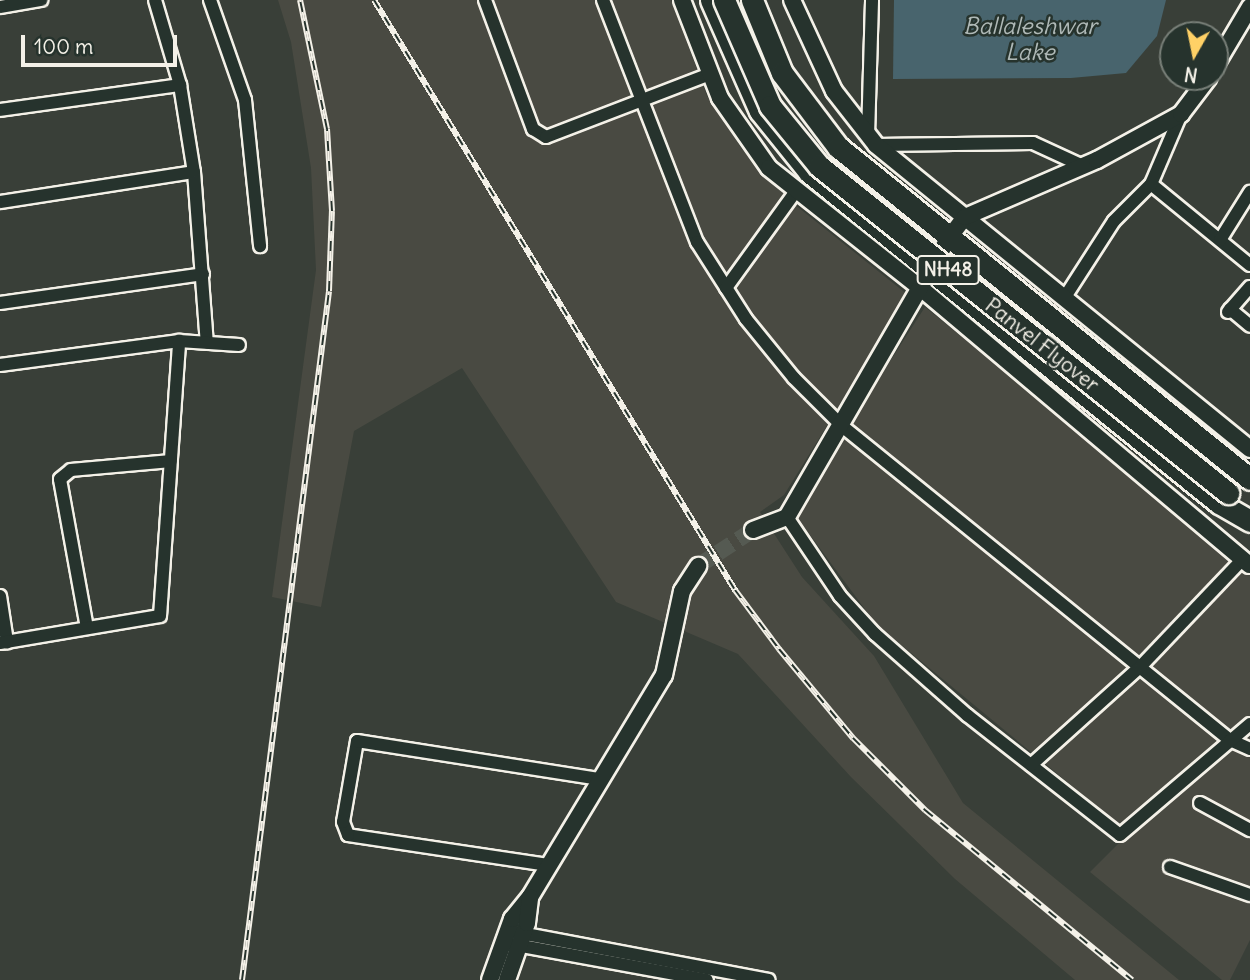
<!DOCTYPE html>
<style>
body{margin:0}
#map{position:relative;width:1250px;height:980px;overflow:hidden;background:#393f38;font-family:Delius,sans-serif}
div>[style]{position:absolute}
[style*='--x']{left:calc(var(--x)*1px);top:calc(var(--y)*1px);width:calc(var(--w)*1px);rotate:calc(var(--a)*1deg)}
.built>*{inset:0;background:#494a42}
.water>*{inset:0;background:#48646d}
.tertiary-tunnel>*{height:16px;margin-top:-8px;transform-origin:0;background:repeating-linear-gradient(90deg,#555a52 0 16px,transparent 0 24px)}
.roads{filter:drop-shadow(2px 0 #f4f1e8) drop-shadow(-2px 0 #f4f1e8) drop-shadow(0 2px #f4f1e8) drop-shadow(0 -2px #f4f1e8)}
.minor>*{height:12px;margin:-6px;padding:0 6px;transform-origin:6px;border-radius:6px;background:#26332d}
.tertiary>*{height:16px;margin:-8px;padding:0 8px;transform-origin:8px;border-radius:8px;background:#26332d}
.trunk>*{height:21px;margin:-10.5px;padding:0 10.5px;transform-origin:10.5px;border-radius:10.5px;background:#26332d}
.rail>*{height:6px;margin-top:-3px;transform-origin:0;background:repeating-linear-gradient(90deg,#26332d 0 10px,#f4f1e8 0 20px);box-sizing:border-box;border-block:2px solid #f4f1e8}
.bridges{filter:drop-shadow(2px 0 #f4f1e8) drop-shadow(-2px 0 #f4f1e8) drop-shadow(0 2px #f4f1e8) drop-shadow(0 -2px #f4f1e8)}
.trunk-bridge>*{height:21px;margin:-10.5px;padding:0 10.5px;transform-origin:10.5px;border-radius:10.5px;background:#26332d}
span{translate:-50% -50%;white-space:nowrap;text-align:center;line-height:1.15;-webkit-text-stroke:5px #26332d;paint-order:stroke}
.shield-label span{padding:2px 5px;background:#26332d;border:2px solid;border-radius:5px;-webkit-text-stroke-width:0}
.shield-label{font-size:19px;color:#f4f1e8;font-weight:700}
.street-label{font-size:21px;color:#f4f1e8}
.water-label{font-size:23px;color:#afb9b7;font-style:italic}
.north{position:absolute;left:1159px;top:21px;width:70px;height:70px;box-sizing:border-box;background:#26332d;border:2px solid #787f78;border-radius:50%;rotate:189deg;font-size:19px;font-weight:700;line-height:28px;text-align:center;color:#f4f1e8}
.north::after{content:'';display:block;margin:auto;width:24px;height:32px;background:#ffd166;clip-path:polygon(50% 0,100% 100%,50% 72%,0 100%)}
.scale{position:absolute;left:21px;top:35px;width:156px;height:32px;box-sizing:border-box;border:4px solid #f4f1e8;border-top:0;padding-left:9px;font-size:21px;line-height:24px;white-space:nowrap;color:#f4f1e8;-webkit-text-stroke:5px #26332d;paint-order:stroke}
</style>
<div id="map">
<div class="built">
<i style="clip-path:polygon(278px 0,671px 0,707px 96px,742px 149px,794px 204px,908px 295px,784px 495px,760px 512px,802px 577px,874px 656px,963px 803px,1179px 980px,1075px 980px,955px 879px,851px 777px,738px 654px,616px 602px,462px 368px,354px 431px,321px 607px,272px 597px,316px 270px,311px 168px,291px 42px)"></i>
<i style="clip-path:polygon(925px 307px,1250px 570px,1250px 940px,1230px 980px,1222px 980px,1090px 872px,1129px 833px,876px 624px,793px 512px)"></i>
</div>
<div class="water">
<i style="clip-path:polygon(894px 0,1166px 0,1157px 36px,1126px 73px,1071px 78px,893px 79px)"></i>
</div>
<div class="tertiary-tunnel">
<i style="--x:698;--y:566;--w:66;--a:-33.2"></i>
</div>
<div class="roads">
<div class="minor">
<i style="--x:155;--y:0;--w:89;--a:73.6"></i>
<i style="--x:180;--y:85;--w:88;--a:80.9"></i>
<i style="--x:194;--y:172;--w:171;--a:85.7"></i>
<i style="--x:210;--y:0;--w:106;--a:70.7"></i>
<i style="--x:245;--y:100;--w:147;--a:84.1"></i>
<i style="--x:485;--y:0;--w:138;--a:69.6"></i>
<i style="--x:533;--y:129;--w:15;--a:32"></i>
<i style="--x:546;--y:137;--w:176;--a:-21"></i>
<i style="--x:603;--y:0;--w:260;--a:68.8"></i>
<i style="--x:697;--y:242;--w:91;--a:57.5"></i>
<i style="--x:746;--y:319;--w:76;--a:50.9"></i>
<i style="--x:794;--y:378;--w:68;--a:45"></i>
<i style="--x:842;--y:426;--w:499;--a:39"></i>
<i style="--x:1230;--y:740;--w:22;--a:24"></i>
<i style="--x:0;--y:7;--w:42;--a:-9.7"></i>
<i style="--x:0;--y:110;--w:182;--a:-7.9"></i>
<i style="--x:868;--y:136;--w:136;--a:-88.3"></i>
<i style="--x:876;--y:145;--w:157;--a:-0.7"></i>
<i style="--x:1033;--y:143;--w:55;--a:24.7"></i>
<i style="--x:1151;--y:184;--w:128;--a:39.3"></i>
<i style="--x:0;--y:202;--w:196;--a:-8.8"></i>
<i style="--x:1220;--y:240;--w:57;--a:-58"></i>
<i style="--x:726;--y:288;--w:120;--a:-54.2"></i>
<i style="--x:1065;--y:297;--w:90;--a:-57.2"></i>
<i style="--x:1114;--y:221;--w:52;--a:-45"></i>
<i style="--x:1151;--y:184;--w:76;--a:-66.8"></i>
<i style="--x:0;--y:303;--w:205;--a:-8.1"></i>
<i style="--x:1230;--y:309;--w:26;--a:40"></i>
<i style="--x:1228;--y:312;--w:33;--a:-49"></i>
<i style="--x:0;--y:365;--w:181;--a:-7.6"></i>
<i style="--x:179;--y:341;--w:60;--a:3.8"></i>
<i style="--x:787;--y:517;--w:95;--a:56.1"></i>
<i style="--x:840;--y:596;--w:52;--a:47.4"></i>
<i style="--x:875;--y:634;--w:123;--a:41.4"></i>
<i style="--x:967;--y:715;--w:194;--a:38.1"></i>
<i style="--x:1120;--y:835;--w:171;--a:-40.5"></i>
<i style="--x:0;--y:596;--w:47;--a:81.3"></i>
<i style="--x:87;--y:628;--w:151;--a:-100.3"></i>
<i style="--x:60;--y:479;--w:14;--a:-39"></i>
<i style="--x:71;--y:470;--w:100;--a:-5.1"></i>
<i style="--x:0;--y:643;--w:162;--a:-9.6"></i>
<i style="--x:160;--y:616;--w:276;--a:-86"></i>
<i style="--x:1031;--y:765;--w:148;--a:-42"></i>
<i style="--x:1141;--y:666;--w:146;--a:-46.4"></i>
<i style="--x:1200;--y:803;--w:57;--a:28.4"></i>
<i style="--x:548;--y:865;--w:202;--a:-171.5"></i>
<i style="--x:348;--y:835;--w:14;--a:-111"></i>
<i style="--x:343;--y:822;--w:82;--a:-80.2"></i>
<i style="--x:357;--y:741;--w:246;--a:8.9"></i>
<i style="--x:1170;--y:867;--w:85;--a:19.3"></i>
<i style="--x:515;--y:932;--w:258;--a:10.7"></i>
<i style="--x:511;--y:944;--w:199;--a:10.4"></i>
</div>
<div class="tertiary">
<i style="--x:682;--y:0;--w:105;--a:68.8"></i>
<i style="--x:720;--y:98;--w:85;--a:55"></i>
<i style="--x:769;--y:168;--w:196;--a:38.4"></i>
<i style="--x:923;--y:290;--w:427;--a:40.1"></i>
<i style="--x:792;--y:0;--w:100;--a:65.2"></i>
<i style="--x:834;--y:91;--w:68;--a:52.1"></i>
<i style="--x:876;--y:145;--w:482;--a:39.1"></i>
<i style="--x:1215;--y:66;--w:69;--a:-59.3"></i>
<i style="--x:753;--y:530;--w:36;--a:-21"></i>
<i style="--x:787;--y:517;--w:323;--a:-59.9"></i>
<i style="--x:949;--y:238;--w:26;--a:-53"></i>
<i style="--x:965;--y:217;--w:144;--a:-23.4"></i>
<i style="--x:1097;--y:160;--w:96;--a:-28.7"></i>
<i style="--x:1181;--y:114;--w:46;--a:-52.9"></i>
<i style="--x:490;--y:980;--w:65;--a:-70.2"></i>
<i style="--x:512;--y:919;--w:28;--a:-51"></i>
<i style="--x:530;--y:897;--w:259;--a:-58.9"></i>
<i style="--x:664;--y:675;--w:86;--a:-77.9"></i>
<i style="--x:682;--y:591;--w:30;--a:-57"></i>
<i style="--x:507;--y:980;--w:60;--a:-70.7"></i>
<i style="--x:527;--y:923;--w:26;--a:-83"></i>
</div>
<div class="trunk">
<i style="--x:711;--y:0;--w:121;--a:66.2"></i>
<i style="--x:760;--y:111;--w:78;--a:51.2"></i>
<i style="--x:809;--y:172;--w:527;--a:38.91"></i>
<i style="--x:1219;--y:503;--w:36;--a:30"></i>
<i style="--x:752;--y:0;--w:79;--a:67.7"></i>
<i style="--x:782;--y:73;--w:93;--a:52.9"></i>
<i style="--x:838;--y:147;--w:529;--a:38.86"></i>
</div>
</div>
<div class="rail">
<i style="--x:374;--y:0;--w:692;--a:58.54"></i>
<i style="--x:735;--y:590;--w:74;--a:53.3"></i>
<i style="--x:779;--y:649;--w:116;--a:50.3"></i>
<i style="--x:853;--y:738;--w:102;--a:45"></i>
<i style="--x:925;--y:810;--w:268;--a:39.4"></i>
<i style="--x:242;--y:980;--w:694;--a:-82.8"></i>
<i style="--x:329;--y:291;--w:80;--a:-87.9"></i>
<i style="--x:332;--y:211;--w:82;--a:-93.5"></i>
<i style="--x:327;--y:129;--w:132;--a:-101.8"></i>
</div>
<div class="bridges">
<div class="trunk-bridge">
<i style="--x:724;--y:0;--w:116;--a:66.5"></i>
<i style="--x:770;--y:106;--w:77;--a:50.8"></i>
<i style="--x:819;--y:166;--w:524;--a:38.64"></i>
</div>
</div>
<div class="shield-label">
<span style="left:948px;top:270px">NH48</span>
</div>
<div class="street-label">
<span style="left:1042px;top:345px;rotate:38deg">Panvel Flyover</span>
</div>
<div class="water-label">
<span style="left:1030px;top:39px">Ballaleshwar<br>Lake</span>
</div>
<div class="north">N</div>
<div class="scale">100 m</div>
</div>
